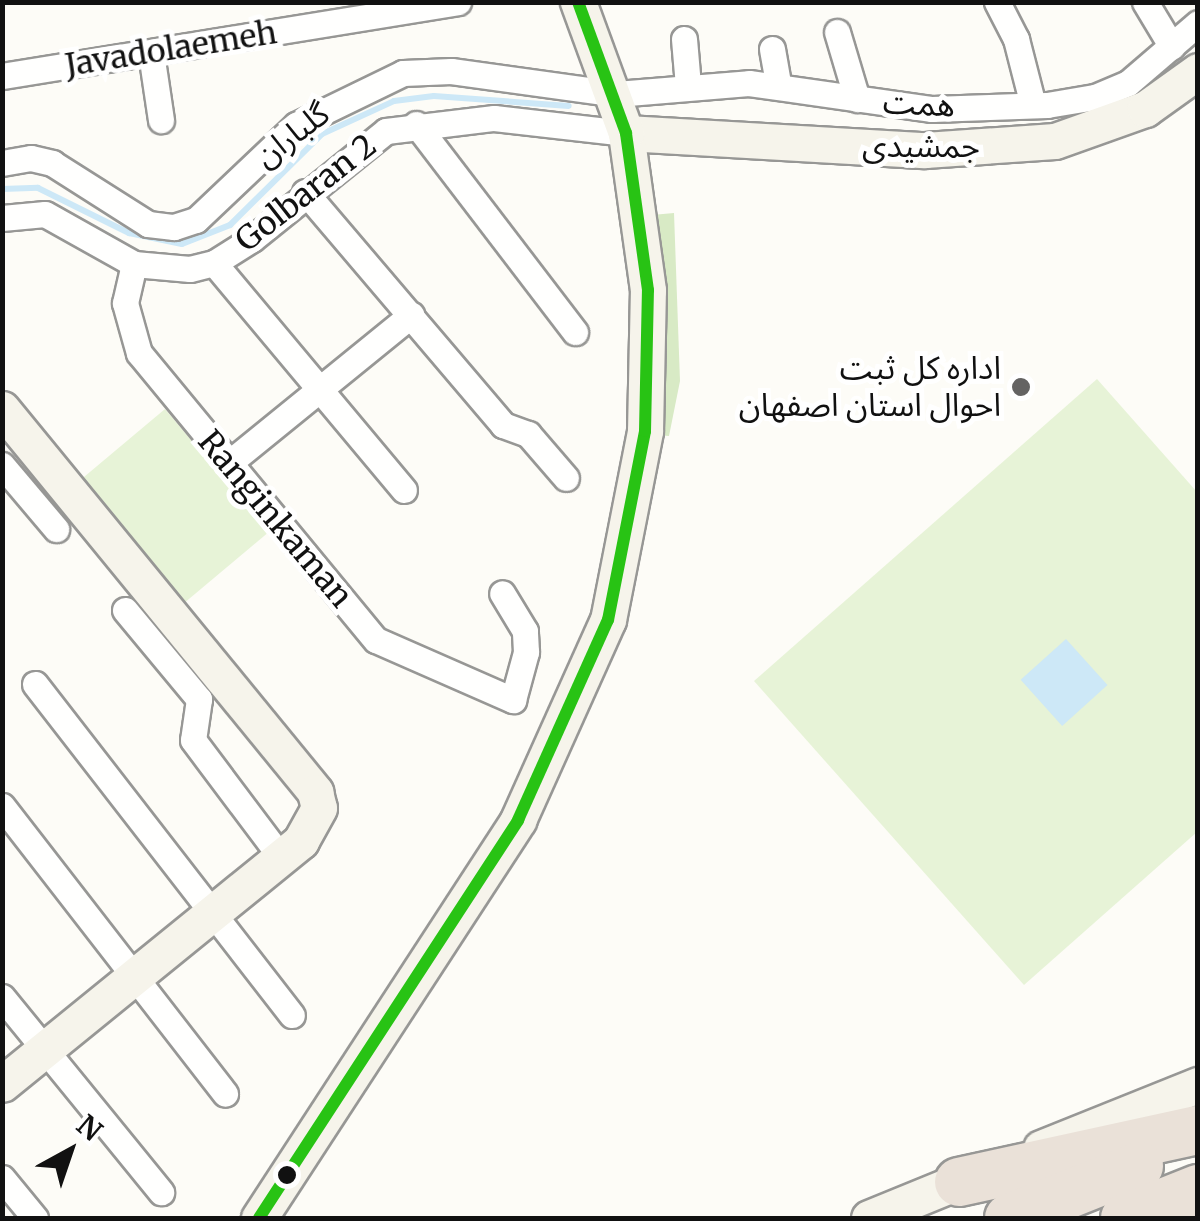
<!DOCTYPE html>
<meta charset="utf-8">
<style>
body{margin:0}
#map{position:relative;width:1200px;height:1221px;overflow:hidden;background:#fdfcf7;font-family:Merriweather,"Noto Sans Arabic",serif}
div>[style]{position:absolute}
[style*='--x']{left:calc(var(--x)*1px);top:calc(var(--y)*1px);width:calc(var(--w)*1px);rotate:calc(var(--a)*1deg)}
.green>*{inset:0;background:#e7f3d7;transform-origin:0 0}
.forest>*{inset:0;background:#d8eac5}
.water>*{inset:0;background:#cde8f7;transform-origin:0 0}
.stream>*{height:6px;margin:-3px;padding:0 3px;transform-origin:3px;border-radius:3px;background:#cde8f7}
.roads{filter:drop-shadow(2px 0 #979795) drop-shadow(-2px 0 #979795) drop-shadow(0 2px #979795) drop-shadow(0 -2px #979795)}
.street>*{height:25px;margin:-12.5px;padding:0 12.5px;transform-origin:12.5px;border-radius:12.5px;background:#fffffe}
.secondary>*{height:35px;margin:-17.5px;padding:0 17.5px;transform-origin:17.5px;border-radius:17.5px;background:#f6f4eb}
.highway>*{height:48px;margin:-24px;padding:0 24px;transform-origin:24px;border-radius:24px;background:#eae1d8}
.bus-1>*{height:12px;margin:-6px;padding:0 6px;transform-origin:6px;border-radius:6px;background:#28c314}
.dots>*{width:28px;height:28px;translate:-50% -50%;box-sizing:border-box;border:5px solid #fff;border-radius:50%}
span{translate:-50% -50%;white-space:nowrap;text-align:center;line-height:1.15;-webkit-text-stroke:10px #fff;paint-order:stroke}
.street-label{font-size:32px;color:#111}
.poi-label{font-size:32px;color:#111}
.right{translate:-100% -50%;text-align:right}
.frame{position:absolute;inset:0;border:5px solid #111;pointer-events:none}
.north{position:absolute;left:20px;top:1101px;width:100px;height:100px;-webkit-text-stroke:8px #fff;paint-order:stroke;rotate:40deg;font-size:28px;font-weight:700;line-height:40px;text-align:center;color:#111}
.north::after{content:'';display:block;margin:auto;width:35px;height:45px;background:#111;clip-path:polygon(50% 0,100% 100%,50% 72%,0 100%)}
</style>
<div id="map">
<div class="green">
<i style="clip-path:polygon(1097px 379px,1197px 492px,1197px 832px,1024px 985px,754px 681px)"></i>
<i style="left:165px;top:409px;width:161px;height:112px;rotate:50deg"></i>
</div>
<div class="forest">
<i style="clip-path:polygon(674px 213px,680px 381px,669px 436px,656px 435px,652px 215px)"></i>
</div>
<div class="water">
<i style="left:1066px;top:639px;width:62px;height:61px;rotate:48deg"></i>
</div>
<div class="stream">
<i style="--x:2;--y:189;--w:36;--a:-2"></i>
<i style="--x:38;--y:188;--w:102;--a:26.3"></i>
<i style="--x:129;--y:233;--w:54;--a:11.7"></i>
<i style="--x:182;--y:244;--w:52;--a:-21.6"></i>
<i style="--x:230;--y:225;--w:129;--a:-44.7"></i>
<i style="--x:322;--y:134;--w:79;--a:-24.6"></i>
<i style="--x:394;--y:101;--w:40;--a:-7.1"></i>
<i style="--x:434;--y:96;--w:135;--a:4.2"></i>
</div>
<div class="roads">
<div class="street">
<i style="--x:997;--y:2;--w:42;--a:62.8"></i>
<i style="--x:1016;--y:39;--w:68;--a:75.6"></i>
<i style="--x:1145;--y:2;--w:52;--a:59"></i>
<i style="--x:837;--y:32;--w:70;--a:73.4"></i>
<i style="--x:684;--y:39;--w:47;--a:85.1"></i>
<i style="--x:772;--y:49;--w:36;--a:80"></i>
<i style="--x:151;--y:53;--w:68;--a:81.5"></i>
<i style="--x:2;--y:76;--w:462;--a:-9.2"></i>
<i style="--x:416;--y:124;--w:262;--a:52.6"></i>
<i style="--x:2;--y:163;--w:29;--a:-10"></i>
<i style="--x:31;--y:158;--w:22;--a:13"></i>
<i style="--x:52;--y:163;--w:114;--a:32.4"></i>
<i style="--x:148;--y:224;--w:26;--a:7"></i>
<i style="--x:174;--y:227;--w:23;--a:-18"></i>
<i style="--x:196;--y:220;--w:138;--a:-43.5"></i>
<i style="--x:296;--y:125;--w:119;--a:-25.9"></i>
<i style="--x:403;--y:73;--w:48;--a:-2.4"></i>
<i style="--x:451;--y:71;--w:167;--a:7.9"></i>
<i style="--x:616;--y:94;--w:133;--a:-4.7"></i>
<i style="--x:749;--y:83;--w:185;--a:8.1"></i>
<i style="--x:932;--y:109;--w:115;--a:-2"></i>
<i style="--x:1047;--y:105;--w:49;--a:-9.5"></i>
<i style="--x:1095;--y:97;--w:36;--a:-23"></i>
<i style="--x:1128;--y:83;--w:92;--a:-40.6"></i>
<i style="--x:305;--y:192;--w:306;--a:49.6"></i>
<i style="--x:503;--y:425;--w:27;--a:20"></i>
<i style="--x:528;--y:434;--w:58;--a:49.2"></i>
<i style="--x:2;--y:218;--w:43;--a:-5.3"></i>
<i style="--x:45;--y:214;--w:102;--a:29.3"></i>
<i style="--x:134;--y:264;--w:56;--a:5.1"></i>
<i style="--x:190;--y:269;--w:25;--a:-14"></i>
<i style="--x:214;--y:263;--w:45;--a:-32.3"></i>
<i style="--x:252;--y:239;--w:172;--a:-38.9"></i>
<i style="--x:386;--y:131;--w:109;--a:-6.9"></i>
<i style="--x:494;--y:118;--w:133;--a:6.5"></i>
<i style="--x:214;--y:263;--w:296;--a:50.1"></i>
<i style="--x:134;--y:264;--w:40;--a:103"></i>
<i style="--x:125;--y:303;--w:52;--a:74.4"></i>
<i style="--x:139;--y:353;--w:372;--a:50.5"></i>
<i style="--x:376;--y:640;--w:150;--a:23.7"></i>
<i style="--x:513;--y:700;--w:50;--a:-74.8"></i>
<i style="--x:526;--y:652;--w:21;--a:-93"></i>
<i style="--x:525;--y:631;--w:44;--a:-121.2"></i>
<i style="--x:229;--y:463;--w:235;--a:-39.1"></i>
<i style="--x:2;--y:465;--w:84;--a:49.8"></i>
<i style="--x:125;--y:610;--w:116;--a:50.3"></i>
<i style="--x:199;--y:699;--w:41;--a:98.3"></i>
<i style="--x:193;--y:740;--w:146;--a:53.1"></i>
<i style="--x:35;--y:684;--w:419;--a:52.2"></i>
<i style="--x:2;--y:806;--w:364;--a:52.2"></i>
<i style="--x:2;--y:997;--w:252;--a:50.8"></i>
<i style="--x:2;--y:1178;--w:52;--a:50.5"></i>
</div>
<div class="secondary">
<i style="--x:626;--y:133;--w:299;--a:3.3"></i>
<i style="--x:925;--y:150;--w:130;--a:-4"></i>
<i style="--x:1055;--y:141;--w:96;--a:-19.6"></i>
<i style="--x:1145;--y:109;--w:65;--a:-35.6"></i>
<i style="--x:2;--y:409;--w:495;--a:50.7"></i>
<i style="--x:315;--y:792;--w:16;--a:76"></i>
<i style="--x:319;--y:808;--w:38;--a:119"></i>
<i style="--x:301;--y:841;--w:385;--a:140.9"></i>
<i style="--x:1041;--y:1148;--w:169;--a:-21.9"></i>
<i style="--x:259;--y:1218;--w:475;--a:-56.9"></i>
<i style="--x:518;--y:820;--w:219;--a:-65.8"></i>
<i style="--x:608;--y:620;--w:193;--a:-78.9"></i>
<i style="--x:645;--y:431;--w:141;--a:-88.8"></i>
<i style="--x:648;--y:290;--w:159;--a:-98"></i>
<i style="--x:626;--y:133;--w:140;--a:-110.1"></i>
<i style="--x:869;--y:1218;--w:119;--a:-22.2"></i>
</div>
<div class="highway">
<i style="--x:959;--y:1182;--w:245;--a:-12.3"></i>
<i style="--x:1009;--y:1218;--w:140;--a:-21.8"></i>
<i style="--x:1125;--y:1218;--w:79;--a:-21.7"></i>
</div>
</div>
<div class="bus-1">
<i style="--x:259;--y:1218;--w:475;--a:-56.9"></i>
<i style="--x:518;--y:820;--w:219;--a:-65.8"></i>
<i style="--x:608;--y:620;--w:193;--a:-78.9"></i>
<i style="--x:645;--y:431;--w:141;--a:-88.8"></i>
<i style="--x:648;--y:290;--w:159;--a:-98"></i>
<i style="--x:626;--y:133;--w:140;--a:-110.1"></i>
</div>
<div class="dots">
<i style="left:1021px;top:387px;background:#646362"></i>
<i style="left:287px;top:1175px;background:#111"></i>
</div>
<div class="street-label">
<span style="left:171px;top:49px;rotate:-9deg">Javadolaemeh</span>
<span style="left:919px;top:104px;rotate:3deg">همت</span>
<span style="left:292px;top:135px;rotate:-37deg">گلباران</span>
<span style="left:921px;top:146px">جمشیدی</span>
<span style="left:306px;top:193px;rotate:-38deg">Golbaran 2</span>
<span style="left:275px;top:519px;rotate:50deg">Ranginkaman</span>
</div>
<div class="poi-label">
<span class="right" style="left:1001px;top:387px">اداره کل ثبت<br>احوال استان اصفهان</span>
</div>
<div class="frame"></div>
<div class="north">N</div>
</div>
